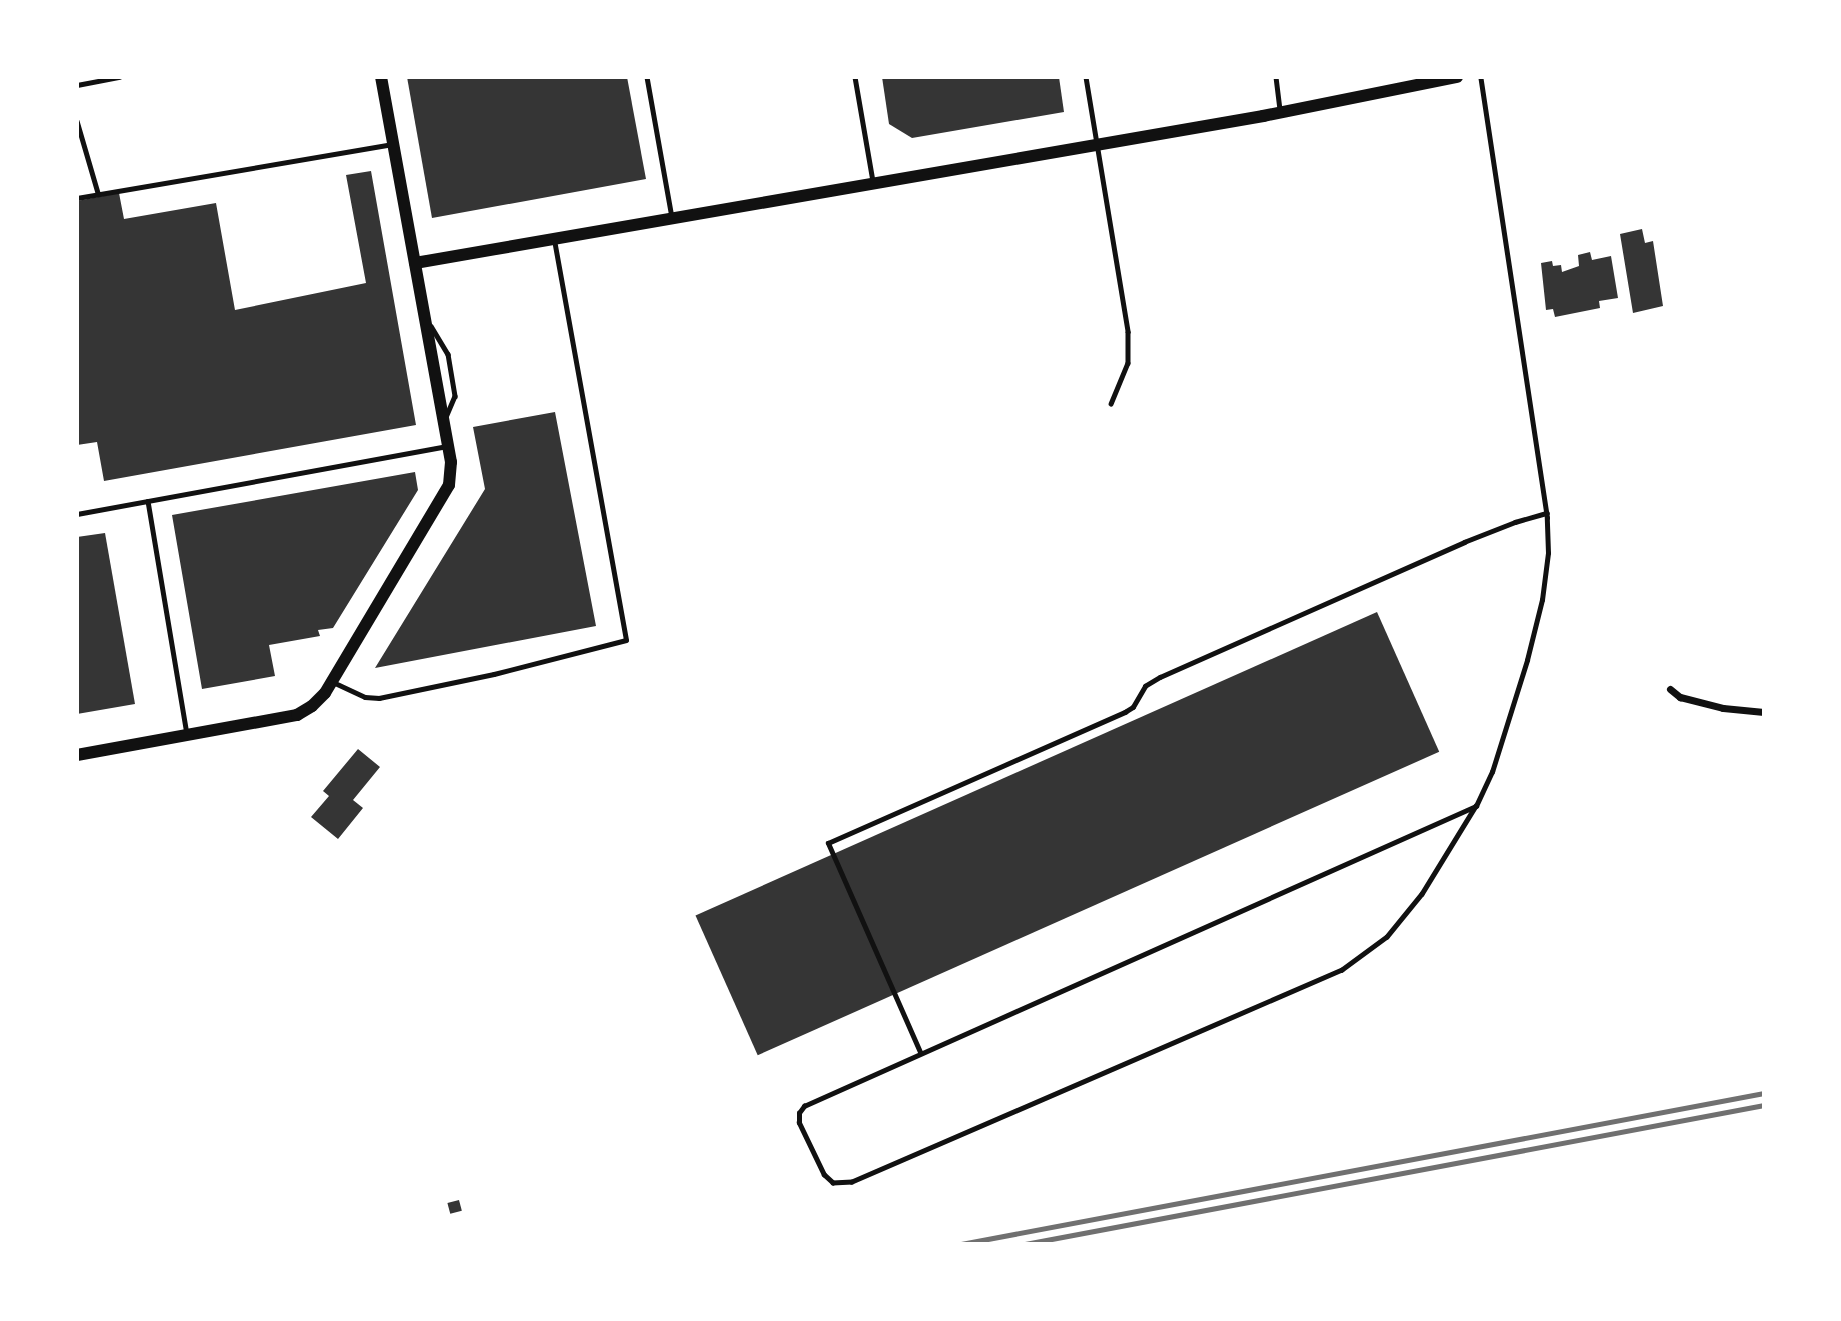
<!DOCTYPE html>
<style>
body{margin:0}
#map{position:relative;width:1841px;height:1321px;overflow:hidden;background:#fff;font-family:"Open Sans",sans-serif}
div>[style]{position:absolute}
[style*='--x']{left:calc(var(--x)*1px);top:calc(var(--y)*1px);width:calc(var(--w)*1px);rotate:calc(var(--a)*1deg)}
.building>*{inset:0;background:#353535;transform-origin:0 0}
.service>*{height:4.5px;margin:-2.25px;padding:0 2.25px;transform-origin:2.25px;border-radius:2.25px;background:#111}
.minor>*{height:7px;margin:-3.5px;padding:0 3.5px;transform-origin:3.5px;border-radius:3.5px;background:#111}
.tertiary>*{height:12px;margin:-6px;padding:0 6px;transform-origin:6px;border-radius:6px;background:#111}
.rail>*{height:5px;margin:-2.5px;padding:0 2.5px;transform-origin:2.5px;border-radius:2.5px;background:#707070}
span{translate:-50% -50%;white-space:nowrap;text-align:center;line-height:1.15;-webkit-text-stroke:5px #fff;paint-order:stroke}
.frame{position:absolute;inset:0;border:79px solid #fff;pointer-events:none}
</style>
<div id="map">
<div class="building">
<i style="clip-path:polygon(407px 77px,627px 77px,646px 179px,432px 218px)"></i>
<i style="clip-path:polygon(882px 77px,1059px 77px,1064px 112px,912px 138px,889px 124px)"></i>
<i style="clip-path:polygon(371px 171px,416px 425px,104px 481px,97px 442px,77px 445px,77px 201px,119px 193px,124px 219px,216px 203px,235px 310px,366px 283px,346px 175px)"></i>
<i style="clip-path:polygon(1642px 229px,1645px 243px,1653px 241px,1663px 306px,1633px 313px,1620px 234px)"></i>
<i style="clip-path:polygon(1590px 252px,1592px 260px,1611px 256px,1618px 298px,1599px 301px,1600px 308px,1555px 317px,1553px 309px,1546px 310px,1541px 263px,1552px 261px,1553px 266px,1561px 265px,1562px 272px,1579px 266px,1578px 255px)"></i>
<i style="clip-path:polygon(555px 412px,596px 626px,375px 668px,485px 489px,473px 427px)"></i>
<i style="clip-path:polygon(415px 472px,418px 490px,333px 628px,318px 630px,320px 636px,269px 645px,275px 676px,202px 689px,172px 515px)"></i>
<i style="clip-path:polygon(105px 533px,135px 704px,77px 714px,77px 537px)"></i>
<i style="left:1377px;top:612px;width:153px;height:746px;rotate:66deg"></i>
<i style="clip-path:polygon(358px 749px,380px 767px,353px 800px,363px 808px,338px 839px,311px 817px,329px 796px,323px 791px)"></i>
<i style="left:459px;top:1200px;width:11px;height:12px;rotate:75deg"></i>
</div>
<div class="service">
<i style="--x:647;--y:77;--w:143;--a:79.9"></i>
<i style="--x:855;--y:77;--w:106;--a:80.2"></i>
<i style="--x:1086;--y:77;--w:258;--a:80.6"></i>
<i style="--x:1128;--y:332;--w:31;--a:90"></i>
<i style="--x:1128;--y:363;--w:44;--a:112.5"></i>
<i style="--x:1276;--y:77;--w:34;--a:83"></i>
<i style="--x:77;--y:85;--w:43;--a:-10.8"></i>
<i style="--x:77;--y:121;--w:75;--a:73.7"></i>
<i style="--x:77;--y:198;--w:320;--a:-9.7"></i>
<i style="--x:431;--y:326;--w:33;--a:59"></i>
<i style="--x:448;--y:354;--w:43;--a:80.5"></i>
<i style="--x:455;--y:396;--w:21;--a:113"></i>
<i style="--x:148;--y:501;--w:236;--a:80.5"></i>
<i style="--x:77;--y:514;--w:376;--a:-10.4"></i>
<i style="--x:333;--y:682;--w:35;--a:25"></i>
<i style="--x:365;--y:697;--w:14;--a:4"></i>
<i style="--x:379;--y:698;--w:117;--a:-11.8"></i>
<i style="--x:494;--y:674;--w:136;--a:-14.4"></i>
<i style="--x:626;--y:640;--w:405;--a:-100.2"></i>
<i style="--x:1476;--y:806;--w:103;--a:121.5"></i>
<i style="--x:1422;--y:894;--w:55;--a:129.1"></i>
<i style="--x:1387;--y:937;--w:56;--a:143.7"></i>
<i style="--x:1342;--y:970;--w:534;--a:156.6"></i>
<i style="--x:852;--y:1182;--w:19;--a:177"></i>
<i style="--x:833;--y:1183;--w:12;--a:-138"></i>
<i style="--x:824;--y:1175;--w:58;--a:-115.7"></i>
<i style="--x:799;--y:1123;--w:10;--a:-90"></i>
<i style="--x:799;--y:1113;--w:9;--a:-54"></i>
<i style="--x:804;--y:1106;--w:736;--a:-24.06"></i>
<i style="--x:1476;--y:806;--w:38;--a:-65"></i>
<i style="--x:1492;--y:772;--w:117;--a:-72.6"></i>
<i style="--x:1527;--y:660;--w:62;--a:-76"></i>
<i style="--x:1542;--y:600;--w:47;--a:-82.7"></i>
<i style="--x:1548;--y:553;--w:35;--a:-92"></i>
<i style="--x:1547;--y:518;--w:446;--a:-98.6"></i>
<i style="--x:920;--y:1052;--w:228;--a:-113.8"></i>
<i style="--x:828;--y:843;--w:325;--a:-23.8"></i>
<i style="--x:1125;--y:712;--w:9;--a:-32"></i>
<i style="--x:1133;--y:707;--w:24;--a:-60"></i>
<i style="--x:1145;--y:686;--w:17;--a:-31"></i>
<i style="--x:1160;--y:677;--w:333;--a:-23.9"></i>
<i style="--x:1464;--y:542;--w:55;--a:-21.4"></i>
<i style="--x:1515;--y:522;--w:33;--a:-16"></i>
</div>
<div class="minor">
<i style="--x:1670;--y:689;--w:13;--a:39"></i>
<i style="--x:1680;--y:697;--w:44;--a:14.3"></i>
<i style="--x:1723;--y:708;--w:41;--a:5.6"></i>
</div>
<div class="tertiary">
<i style="--x:415;--y:263;--w:861;--a:-9.83"></i>
<i style="--x:1263;--y:116;--w:198;--a:-11.4"></i>
<i style="--x:77;--y:755;--w:224;--a:-10.3"></i>
<i style="--x:297;--y:715;--w:17;--a:-31"></i>
<i style="--x:312;--y:706;--w:18;--a:-45"></i>
<i style="--x:325;--y:693;--w:242;--a:-59.2"></i>
<i style="--x:449;--y:485;--w:23;--a:-85"></i>
<i style="--x:451;--y:462;--w:391;--a:-100.3"></i>
</div>
<div class="rail">
<i style="--x:961;--y:1244;--w:817;--a:-10.65"></i>
<i style="--x:1025;--y:1244;--w:752;--a:-10.65"></i>
</div>
<div class="frame"></div>
</div>
